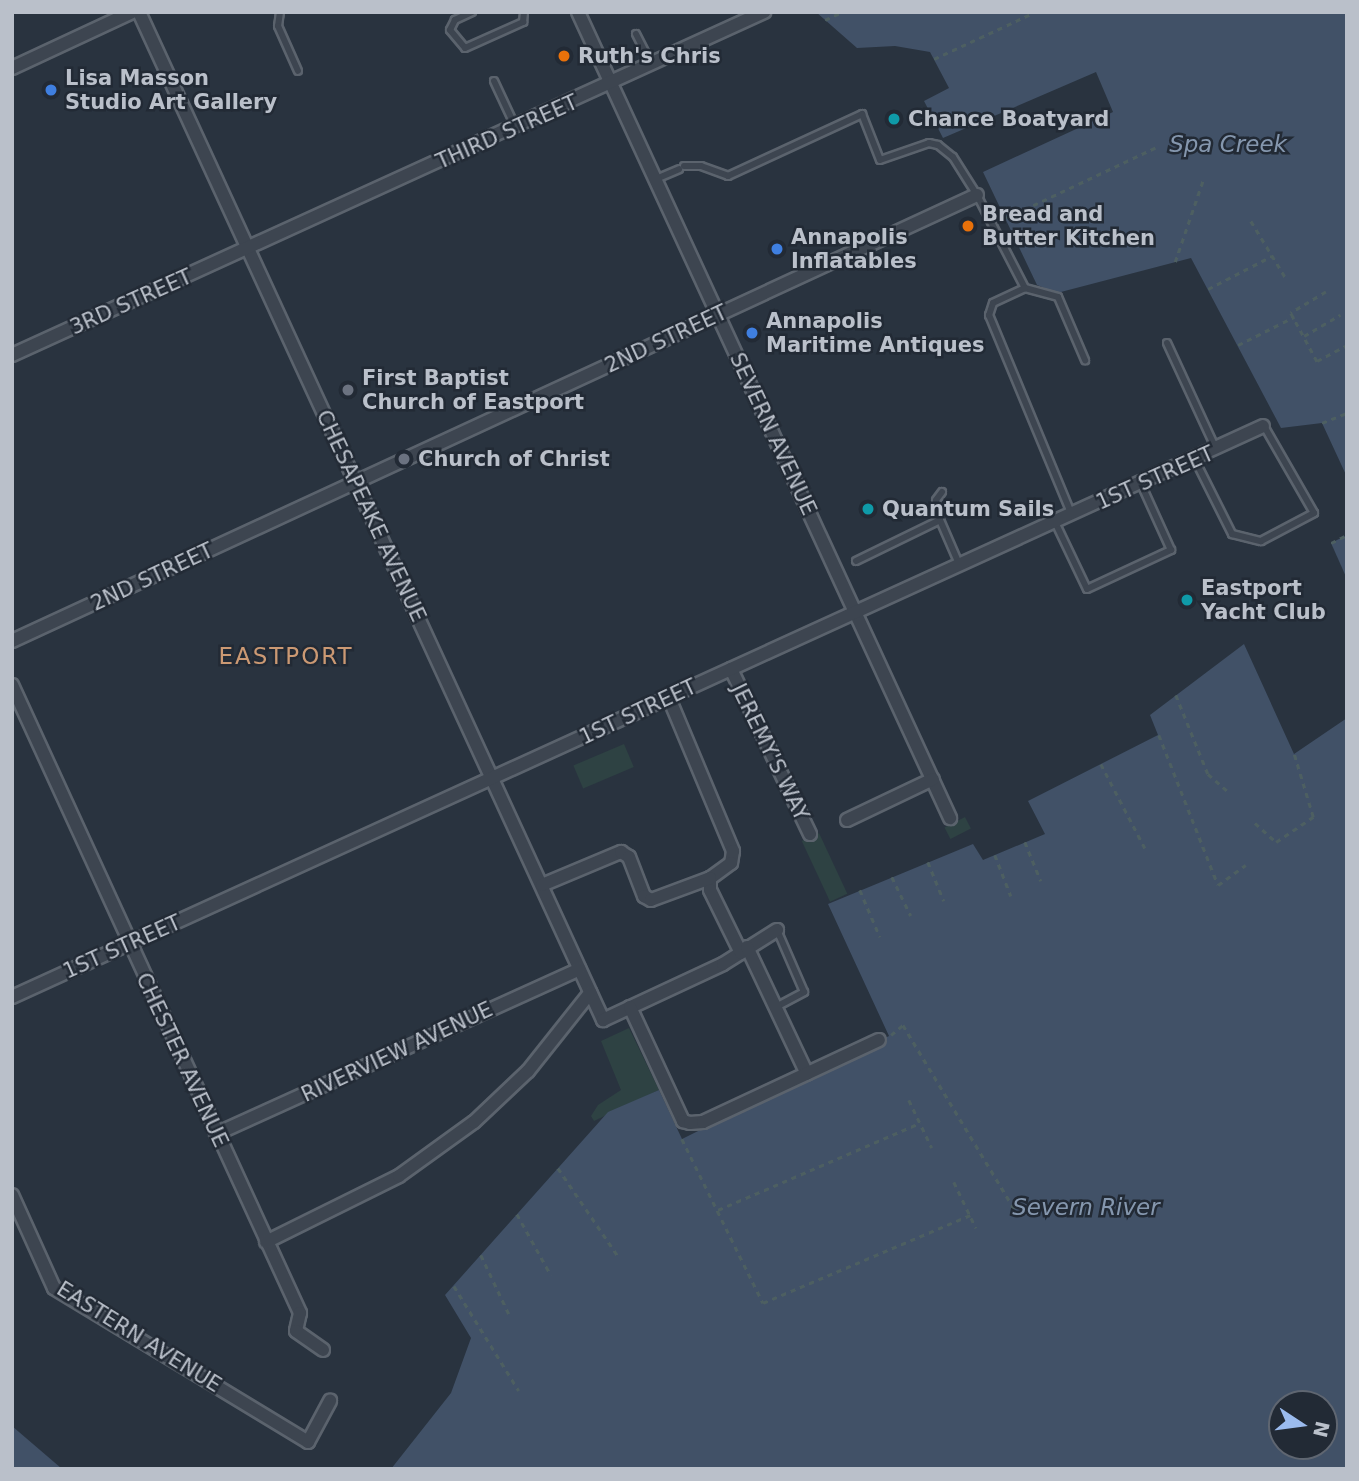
<!DOCTYPE html>
<style>
body{margin:0}
#map{position:relative;width:1359px;height:1481px;overflow:hidden;background:#29333f;font-family:"DejaVu Sans",sans-serif}
div>[style]{position:absolute}
[style*='--x']{left:calc(var(--x)*1px);top:calc(var(--y)*1px);width:calc(var(--w)*1px);rotate:calc(var(--a)*1deg)}
.green>*{inset:0;background:#2e4243;transform-origin:0 0}
.water>*{inset:0;background:#415167}
.path>*{height:2.5px;margin-top:-1.25px;transform-origin:0;background:repeating-linear-gradient(90deg,#4d5f61 0 5px,transparent 0 10px)}
.roads{filter:drop-shadow(2px 0 #5b636d) drop-shadow(-2px 0 #5b636d) drop-shadow(0 2px #5b636d) drop-shadow(0 -2px #5b636d)}
.lane>*{height:6px;margin:-3px;padding:0 3px;transform-origin:3px;border-radius:3px;background:#3d4550}
.street>*{height:12px;margin:-6px;padding:0 6px;transform-origin:6px;border-radius:6px;background:#3d4550}
.dots>*{width:19px;height:19px;translate:-50% -50%;box-sizing:border-box;border:4px solid #222a35;border-radius:50%}
span{translate:-50% -50%;white-space:nowrap;text-align:center;line-height:1.15;-webkit-text-stroke:5px #222a35;paint-order:stroke}
.poi-label{font-size:21px;color:#bac0ca;font-weight:700}
.left{translate:0 -50%;text-align:left}
.street-label{font-size:21px;color:#bac0ca}
.water-label{font-size:23px;color:#8597ae;font-style:italic}
.neighbourhood-label{font-size:23px;color:#cb9973;letter-spacing:2px}
.frame{position:absolute;inset:0;border:14px solid #bac0ca;pointer-events:none}
.north{position:absolute;left:1268px;top:1390px;width:70px;height:70px;box-sizing:border-box;background:#222a35;border:2px solid #5f6671;border-radius:50%;rotate:103deg;font-size:19px;font-weight:700;line-height:28px;text-align:center;color:#bac0ca}
.north::after{content:'';display:block;margin:auto;width:24px;height:32px;background:#9bbbee;clip-path:polygon(50% 0,100% 100%,50% 72%,0 100%)}
</style>
<div id="map">
<div class="green">
<i style="left:624px;top:744px;width:25px;height:55px;rotate:67deg"></i>
<i style="left:965px;top:817px;width:13px;height:23px;rotate:63deg"></i>
<i style="left:819px;top:833px;width:67px;height:19px;rotate:65deg"></i>
<i style="clip-path:polygon(629px 1028px,659px 1090px,594px 1121px,591px 1116px,598px 1105px,621px 1090px,601px 1041px)"></i>
</div>
<div class="water">
<i style="clip-path:polygon(816px 12px,1347px 12px,1347px 477px,1322px 423px,1281px 428px,1191px 258px,1057px 293px,1037px 285px,983px 172px,1113px 112px,1096px 72px,943px 138px,924px 101px,949px 88px,930px 52px,895px 46px,857px 48px)"></i>
<i style="clip-path:polygon(1347px 535px,1347px 579px,1331px 543px)"></i>
<i style="clip-path:polygon(evenodd,1244px 644px,1294px 754px,1347px 718px,1347px 1469px,391px 1469px,451px 1393px,471px 1338px,445px 1295px,608px 1112px,659px 1090px,682px 1139px,889px 1036px,828px 904px,973px 844px,983px 860px,1045px 834px,1028px 801px,1158px 735px,1150px 715px,1244px 644px,1282px 1404px,1324px 1404px,1324px 1446px,1282px 1446px,1282px 1404px)"></i>
<i style="clip-path:polygon(12px 1426px,61px 1468px,62px 1469px,12px 1469px)"></i>
</div>
<div class="path">
<i style="--x:825;--y:20;--w:19;--a:-25"></i>
<i style="--x:934;--y:59;--w:107;--a:-24.9"></i>
<i style="--x:1006;--y:218;--w:165;--a:-25.2"></i>
<i style="--x:1251;--y:221;--w:69;--a:58.6"></i>
<i style="--x:1175;--y:262;--w:87;--a:-71.1"></i>
<i style="--x:1208;--y:289;--w:72;--a:-27.3"></i>
<i style="--x:1326;--y:292;--w:41;--a:149"></i>
<i style="--x:1291;--y:313;--w:55;--a:61.6"></i>
<i style="--x:1317;--y:361;--w:34;--a:-28"></i>
<i style="--x:1304;--y:336;--w:42;--a:-30.3"></i>
<i style="--x:1238;--y:345;--w:63;--a:-26.6"></i>
<i style="--x:1322;--y:423;--w:27;--a:-22"></i>
<i style="--x:1331;--y:543;--w:18;--a:-27"></i>
<i style="--x:1176;--y:695;--w:85;--a:67.9"></i>
<i style="--x:1208;--y:774;--w:28;--a:41"></i>
<i style="--x:1159;--y:735;--w:161;--a:68.5"></i>
<i style="--x:1218;--y:885;--w:34;--a:-36"></i>
<i style="--x:1101;--y:764;--w:95;--a:62.4"></i>
<i style="--x:1255;--y:823;--w:28;--a:42"></i>
<i style="--x:1276;--y:842;--w:45;--a:-34"></i>
<i style="--x:1313;--y:817;--w:66;--a:-106.8"></i>
<i style="--x:1025;--y:842;--w:42;--a:67.7"></i>
<i style="--x:995;--y:855;--w:44;--a:68.7"></i>
<i style="--x:928;--y:862;--w:42;--a:67.7"></i>
<i style="--x:892;--y:877;--w:43;--a:64"></i>
<i style="--x:860;--y:890;--w:51;--a:66.9"></i>
<i style="--x:891;--y:1035;--w:16;--a:-40"></i>
<i style="--x:903;--y:1025;--w:216;--a:58.8"></i>
<i style="--x:909;--y:1100;--w:53;--a:64.4"></i>
<i style="--x:682;--y:1139;--w:183;--a:63.7"></i>
<i style="--x:763;--y:1303;--w:225;--a:-23"></i>
<i style="--x:558;--y:1168;--w:107;--a:55.7"></i>
<i style="--x:954;--y:1182;--w:51;--a:64.4"></i>
<i style="--x:718;--y:1210;--w:220;--a:-23.3"></i>
<i style="--x:517;--y:1214;--w:70;--a:60.9"></i>
<i style="--x:481;--y:1255;--w:65;--a:64.6"></i>
<i style="--x:454;--y:1286;--w:123;--a:58.2"></i>
</div>
<div class="roads">
<div class="lane">
<i style="--x:280;--y:12;--w:14;--a:98"></i>
<i style="--x:278;--y:26;--w:49;--a:66"></i>
<i style="--x:472;--y:12;--w:19;--a:155"></i>
<i style="--x:455;--y:20;--w:11;--a:117"></i>
<i style="--x:450;--y:30;--w:23;--a:50"></i>
<i style="--x:465;--y:48;--w:64;--a:-24.1"></i>
<i style="--x:523;--y:22;--w:10;--a:-84"></i>
<i style="--x:636;--y:34;--w:34;--a:63"></i>
<i style="--x:494;--y:81;--w:50;--a:65"></i>
<i style="--x:684;--y:166;--w:17;--a:0"></i>
<i style="--x:701;--y:166;--w:29;--a:20"></i>
<i style="--x:728;--y:176;--w:148;--a:-24.8"></i>
<i style="--x:862;--y:114;--w:49;--a:68.6"></i>
<i style="--x:880;--y:160;--w:52;--a:-19.1"></i>
<i style="--x:929;--y:143;--w:9;--a:13"></i>
<i style="--x:938;--y:145;--w:19;--a:39"></i>
<i style="--x:953;--y:157;--w:45;--a:57.7"></i>
<i style="--x:977;--y:195;--w:105;--a:62.7"></i>
<i style="--x:1025;--y:288;--w:34;--a:15"></i>
<i style="--x:1058;--y:297;--w:69;--a:66.8"></i>
<i style="--x:656;--y:179;--w:25;--a:-23"></i>
<i style="--x:1025;--y:288;--w:35;--a:155"></i>
<i style="--x:993;--y:303;--w:13;--a:108"></i>
<i style="--x:989;--y:315;--w:214;--a:67.5"></i>
<i style="--x:1167;--y:343;--w:117;--a:65.2"></i>
<i style="--x:1195;--y:460;--w:83;--a:63.4"></i>
<i style="--x:1232;--y:534;--w:30;--a:14"></i>
<i style="--x:1261;--y:541;--w:60;--a:-27.8"></i>
<i style="--x:1314;--y:513;--w:100;--a:-119.9"></i>
<i style="--x:940;--y:520;--w:20;--a:-101"></i>
<i style="--x:936;--y:500;--w:10;--a:-53"></i>
<i style="--x:1055;--y:522;--w:74;--a:64.5"></i>
<i style="--x:1087;--y:589;--w:93;--a:-24.9"></i>
<i style="--x:1171;--y:550;--w:72;--a:-114.4"></i>
<i style="--x:856;--y:561;--w:93;--a:-26"></i>
<i style="--x:940;--y:520;--w:48;--a:66.6"></i>
<i style="--x:776;--y:1007;--w:32;--a:-28"></i>
<i style="--x:804;--y:992;--w:68;--a:-113.5"></i>
</div>
<div class="street">
<i style="--x:139;--y:12;--w:1110;--a:65.28"></i>
<i style="--x:603;--y:1020;--w:132;--a:-25"></i>
<i style="--x:723;--y:964;--w:64;--a:-32.2"></i>
<i style="--x:578;--y:12;--w:888;--a:65.22"></i>
<i style="--x:12;--y:68;--w:132;--a:-25"></i>
<i style="--x:12;--y:355;--w:827;--a:-24.52"></i>
<i style="--x:12;--y:641;--w:1063;--a:-24.81"></i>
<i style="--x:731;--y:669;--w:183;--a:64.4"></i>
<i style="--x:12;--y:685;--w:691;--a:65.36"></i>
<i style="--x:300;--y:1313;--w:18;--a:103"></i>
<i style="--x:296;--y:1331;--w:33;--a:35"></i>
<i style="--x:669;--y:698;--w:166;--a:67.3"></i>
<i style="--x:733;--y:851;--w:12;--a:99"></i>
<i style="--x:731;--y:863;--w:26;--a:144"></i>
<i style="--x:710;--y:878;--w:12;--a:90"></i>
<i style="--x:710;--y:890;--w:70;--a:63.8"></i>
<i style="--x:847;--y:820;--w:95;--a:-25.5"></i>
<i style="--x:542;--y:885;--w:86;--a:-22.7"></i>
<i style="--x:621;--y:852;--w:9;--a:32"></i>
<i style="--x:629;--y:857;--w:42;--a:69"></i>
<i style="--x:644;--y:896;--w:8;--a:30"></i>
<i style="--x:651;--y:900;--w:63;--a:-20.4"></i>
<i style="--x:747;--y:947;--w:140;--a:64.7"></i>
<i style="--x:12;--y:997;--w:1375;--a:-24.53"></i>
<i style="--x:630;--y:1007;--w:126;--a:65.1"></i>
<i style="--x:683;--y:1121;--w:7;--a:16"></i>
<i style="--x:690;--y:1123;--w:13;--a:-4"></i>
<i style="--x:703;--y:1122;--w:194;--a:-25"></i>
<i style="--x:216;--y:1134;--w:399;--a:-24.4"></i>
<i style="--x:12;--y:1195;--w:102;--a:65.7"></i>
<i style="--x:54;--y:1288;--w:297;--a:31.2"></i>
<i style="--x:308;--y:1442;--w:47;--a:-61.8"></i>
<i style="--x:266;--y:1242;--w:148;--a:-26.4"></i>
<i style="--x:399;--y:1176;--w:92;--a:-35.8"></i>
<i style="--x:474;--y:1122;--w:74;--a:-43.4"></i>
<i style="--x:528;--y:1071;--w:100;--a:-51.5"></i>
</div>
</div>
<div class="dots">
<i style="left:564px;top:56px;background:#e8710a"></i>
<i style="left:51px;top:90px;background:#3f7fe0"></i>
<i style="left:894px;top:119px;background:#0f9aa8"></i>
<i style="left:968px;top:226px;background:#e8710a"></i>
<i style="left:777px;top:249px;background:#3f7fe0"></i>
<i style="left:752px;top:333px;background:#3f7fe0"></i>
<i style="left:348px;top:390px;background:#6b7280"></i>
<i style="left:404px;top:459px;background:#6b7280"></i>
<i style="left:868px;top:509px;background:#0f9aa8"></i>
<i style="left:1187px;top:600px;background:#0f9aa8"></i>
</div>
<div class="poi-label">
<span class="left" style="left:578px;top:56px">Ruth's Chris</span>
<span class="left" style="left:65px;top:90px">Lisa Masson<br>Studio Art Gallery</span>
<span class="left" style="left:908px;top:119px">Chance Boatyard</span>
<span class="left" style="left:982px;top:226px">Bread and<br>Butter Kitchen</span>
<span class="left" style="left:791px;top:249px">Annapolis<br>Inflatables</span>
<span class="left" style="left:766px;top:333px">Annapolis<br>Maritime Antiques</span>
<span class="left" style="left:362px;top:390px">First Baptist<br>Church of Eastport</span>
<span class="left" style="left:418px;top:459px">Church of Christ</span>
<span class="left" style="left:882px;top:509px">Quantum Sails</span>
<span class="left" style="left:1201px;top:600px">Eastport<br>Yacht Club</span>
</div>
<div class="street-label">
<span style="left:507px;top:132px;rotate:-24deg">THIRD STREET</span>
<span style="left:131px;top:302px;rotate:-24deg">3RD STREET</span>
<span style="left:666px;top:339px;rotate:-25deg">2ND STREET</span>
<span style="left:773px;top:434px;rotate:65deg">SEVERN AVENUE</span>
<span style="left:1155px;top:478px;rotate:-24deg">1ST STREET</span>
<span style="left:371px;top:516px;rotate:65deg">CHESAPEAKE AVENUE</span>
<span style="left:152px;top:577px;rotate:-25deg">2ND STREET</span>
<span style="left:638px;top:712px;rotate:-25deg">1ST STREET</span>
<span style="left:770px;top:752px;rotate:64deg">JEREMY'S WAY</span>
<span style="left:122px;top:947px;rotate:-24deg">1ST STREET</span>
<span style="left:397px;top:1052px;rotate:-25deg">RIVERVIEW AVENUE</span>
<span style="left:182px;top:1060px;rotate:65deg">CHESTER AVENUE</span>
<span style="left:139px;top:1337px;rotate:32deg">EASTERN AVENUE</span>
</div>
<div class="water-label">
<span style="left:1228px;top:144px">Spa Creek</span>
<span style="left:1086px;top:1207px">Severn River</span>
</div>
<div class="neighbourhood-label">
<span style="left:286px;top:656px">EASTPORT</span>
</div>
<div class="frame"></div>
<div class="north">N</div>
</div>
